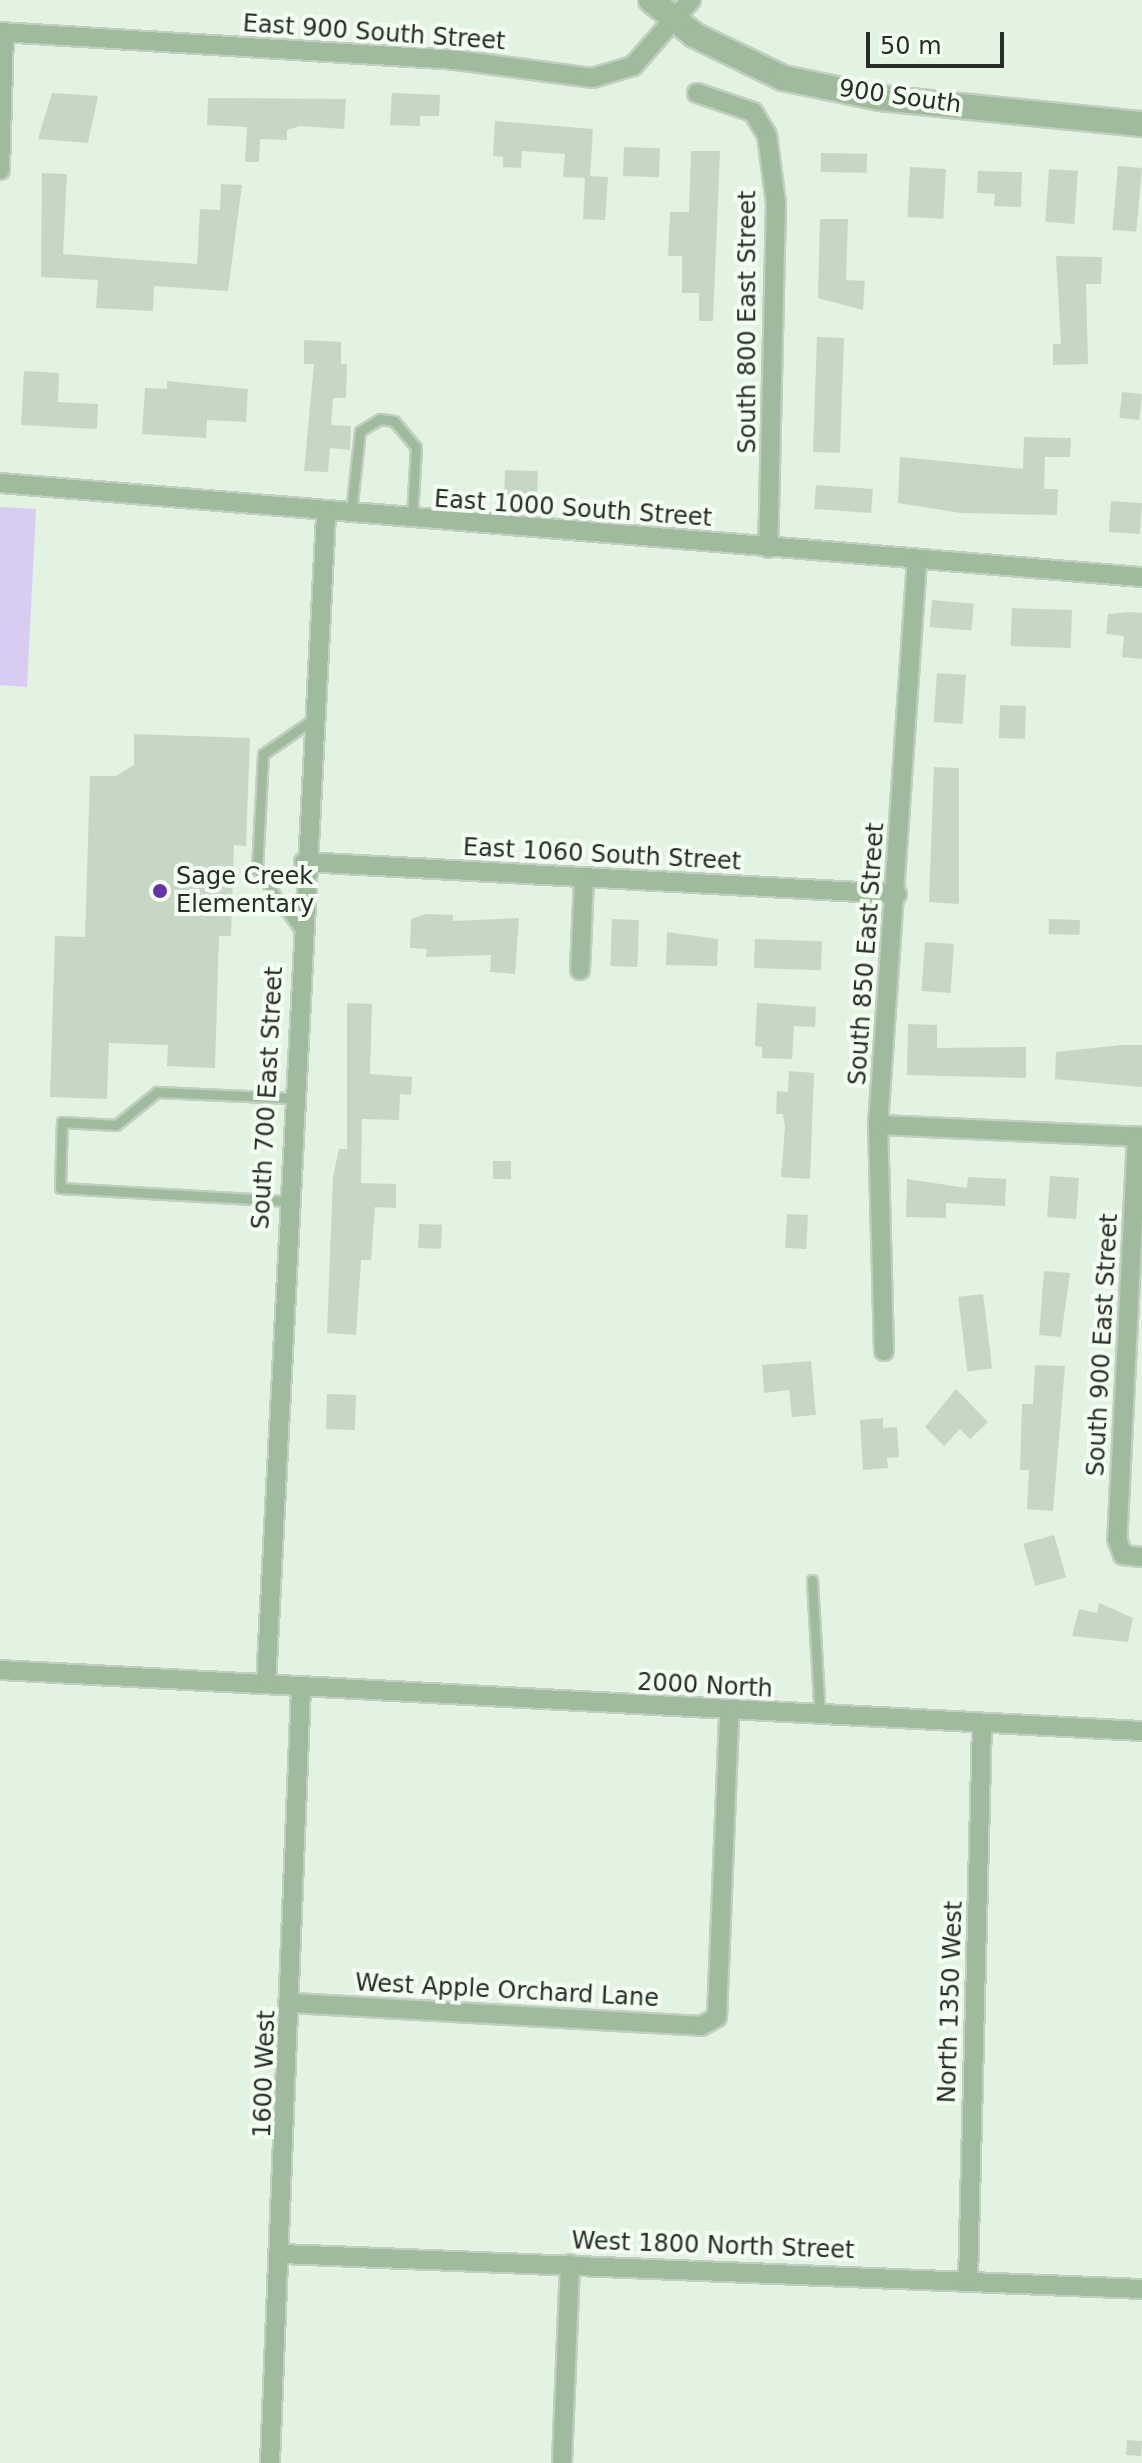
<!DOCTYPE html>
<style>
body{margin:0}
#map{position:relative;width:1142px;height:2463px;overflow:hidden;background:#e2f3e1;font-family:"DejaVu Sans",sans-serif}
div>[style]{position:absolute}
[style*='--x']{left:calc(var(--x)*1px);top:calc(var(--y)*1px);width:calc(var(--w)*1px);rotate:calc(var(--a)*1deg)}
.green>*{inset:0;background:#d8ccf3}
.building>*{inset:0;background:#c7d7c5;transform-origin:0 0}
.roads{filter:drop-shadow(2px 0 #c0cfbf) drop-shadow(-2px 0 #c0cfbf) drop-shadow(0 2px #c0cfbf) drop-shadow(0 -2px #c0cfbf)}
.service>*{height:9px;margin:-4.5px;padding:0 4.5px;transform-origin:4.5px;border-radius:4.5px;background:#9fba9c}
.minor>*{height:18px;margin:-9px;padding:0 9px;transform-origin:9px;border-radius:9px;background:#9fba9c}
.tertiary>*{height:24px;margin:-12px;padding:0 12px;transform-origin:12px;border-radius:12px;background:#9fba9c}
.dots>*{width:22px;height:22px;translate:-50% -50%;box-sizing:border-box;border:4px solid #f4fef3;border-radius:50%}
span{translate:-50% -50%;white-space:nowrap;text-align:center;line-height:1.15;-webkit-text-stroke:8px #f4fef3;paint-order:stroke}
.street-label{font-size:24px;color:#272d26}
.poi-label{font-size:24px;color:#272d26}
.left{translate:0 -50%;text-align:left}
.scale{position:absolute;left:866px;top:32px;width:138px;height:36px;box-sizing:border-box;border:4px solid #272d26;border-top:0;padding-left:10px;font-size:24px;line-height:28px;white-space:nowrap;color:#272d26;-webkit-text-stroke:6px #f4fef3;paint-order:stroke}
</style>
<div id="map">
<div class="green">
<i style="clip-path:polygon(0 507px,36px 509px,27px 687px,0 685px)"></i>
</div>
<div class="building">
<i style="clip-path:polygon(52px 93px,98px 96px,88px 143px,38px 139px)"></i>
<i style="clip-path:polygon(392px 93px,440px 95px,439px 116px,420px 116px,420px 126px,390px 125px)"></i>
<i style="clip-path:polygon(208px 98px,346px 99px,344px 129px,300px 126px,287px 130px,287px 140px,260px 139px,259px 162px,245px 162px,247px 127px,207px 125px)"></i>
<i style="clip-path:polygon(495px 121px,593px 129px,590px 176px,608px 177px,605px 220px,583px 219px,585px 178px,563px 177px,565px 154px,522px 151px,521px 168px,503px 167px,503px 157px,493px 156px)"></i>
<i style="left:624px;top:147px;width:36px;height:29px;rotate:2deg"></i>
<i style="clip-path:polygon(691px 151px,720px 151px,713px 321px,699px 321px,699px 293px,682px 293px,682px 256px,668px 256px,670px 212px,689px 212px)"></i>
<i style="left:821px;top:153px;width:46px;height:19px;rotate:1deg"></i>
<i style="left:1118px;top:166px;width:24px;height:64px;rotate:5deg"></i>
<i style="left:910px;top:167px;width:36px;height:50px;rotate:3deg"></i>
<i style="left:1049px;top:169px;width:29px;height:53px;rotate:4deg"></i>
<i style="clip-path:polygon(978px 171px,1022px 172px,1021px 207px,994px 206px,995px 194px,977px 193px)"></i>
<i style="clip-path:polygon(42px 173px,67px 174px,63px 254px,155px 261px,197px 264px,200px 209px,220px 210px,221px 184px,242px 185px,228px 291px,154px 286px,153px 311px,96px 308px,98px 280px,41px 277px)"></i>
<i style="clip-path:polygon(820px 219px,848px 219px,846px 280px,865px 281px,863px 310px,818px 298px)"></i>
<i style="clip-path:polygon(1056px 256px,1102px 257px,1101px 284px,1086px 284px,1088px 364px,1053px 365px,1053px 344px,1061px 344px)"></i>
<i style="left:817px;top:337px;width:27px;height:115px;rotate:2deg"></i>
<i style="clip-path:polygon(304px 340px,341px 342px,341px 364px,347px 364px,346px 398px,333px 398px,331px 425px,351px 426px,350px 450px,330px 448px,328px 472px,304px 471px,314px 364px,304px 364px)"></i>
<i style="clip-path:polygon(24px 371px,59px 373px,58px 402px,98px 404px,97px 429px,21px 425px)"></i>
<i style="clip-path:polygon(167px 381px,248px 389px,246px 422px,207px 420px,206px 438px,142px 434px,145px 388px,167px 389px)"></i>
<i style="left:1122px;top:392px;width:20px;height:26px;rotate:6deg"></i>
<i style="clip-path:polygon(1024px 437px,1071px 438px,1070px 457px,1045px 457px,1044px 489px,1058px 489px,1057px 515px,961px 513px,898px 503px,900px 457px,1023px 469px)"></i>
<i style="left:505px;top:470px;width:33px;height:25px;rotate:2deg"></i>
<i style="left:816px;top:485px;width:57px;height:24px;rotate:4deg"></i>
<i style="left:1111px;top:501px;width:31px;height:31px;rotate:4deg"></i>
<i style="left:932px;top:600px;width:42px;height:27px;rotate:5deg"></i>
<i style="left:1012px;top:608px;width:60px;height:38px;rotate:2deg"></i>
<i style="clip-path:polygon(1128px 612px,1142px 613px,1142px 659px,1122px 657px,1124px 636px,1106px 634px,1108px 614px)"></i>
<i style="left:937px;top:673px;width:29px;height:49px;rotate:4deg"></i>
<i style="left:1000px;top:705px;width:26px;height:33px;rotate:2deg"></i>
<i style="clip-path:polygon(134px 734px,250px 738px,246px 846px,234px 845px,231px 936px,219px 936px,215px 1068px,167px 1066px,168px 1045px,109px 1043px,107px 1099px,50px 1097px,55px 936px,85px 937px,90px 776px,116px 776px,134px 765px)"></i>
<i style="clip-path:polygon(934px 767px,959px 768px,959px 904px,929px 902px)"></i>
<i style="clip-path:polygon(425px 914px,453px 915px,453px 921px,519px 918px,515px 974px,490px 972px,491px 955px,426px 957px,427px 949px,410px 948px,411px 919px)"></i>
<i style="left:612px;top:919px;width:27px;height:47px;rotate:2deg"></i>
<i style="left:1049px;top:919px;width:31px;height:15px;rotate:2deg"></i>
<i style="clip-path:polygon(667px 932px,718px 939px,717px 966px,666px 965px)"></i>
<i style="left:755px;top:939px;width:67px;height:29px;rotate:2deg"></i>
<i style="left:925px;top:942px;width:29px;height:49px;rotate:4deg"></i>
<i style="clip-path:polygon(347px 1003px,372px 1004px,370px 1074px,412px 1077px,411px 1095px,400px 1094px,399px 1120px,362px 1119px,361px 1183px,396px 1184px,396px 1208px,375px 1207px,371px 1260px,361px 1260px,356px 1335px,327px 1333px,333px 1177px,339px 1149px,347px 1149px)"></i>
<i style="clip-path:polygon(757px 1003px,816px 1007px,815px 1027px,794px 1026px,792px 1059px,762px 1058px,762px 1047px,755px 1046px)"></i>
<i style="clip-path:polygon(908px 1024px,937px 1025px,937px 1048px,1026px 1047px,1026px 1078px,907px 1075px)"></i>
<i style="clip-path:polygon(1122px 1045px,1142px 1045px,1142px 1087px,1055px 1079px,1056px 1052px)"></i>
<i style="clip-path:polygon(789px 1071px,814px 1073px,810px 1179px,781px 1177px,785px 1128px,783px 1114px,776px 1114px,777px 1091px,788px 1092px)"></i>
<i style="left:493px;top:1161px;width:18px;height:18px"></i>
<i style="left:1050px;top:1176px;width:29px;height:41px;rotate:4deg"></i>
<i style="clip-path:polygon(968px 1177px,1006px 1179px,1005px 1206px,946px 1203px,946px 1218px,906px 1217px,907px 1179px,967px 1188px)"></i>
<i style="left:787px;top:1214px;width:21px;height:34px;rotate:3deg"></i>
<i style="left:419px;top:1224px;width:23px;height:24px;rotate:2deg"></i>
<i style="clip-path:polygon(1044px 1271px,1070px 1273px,1061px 1337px,1039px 1335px)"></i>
<i style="left:983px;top:1294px;width:75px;height:25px;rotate:83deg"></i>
<i style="clip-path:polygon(811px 1361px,816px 1415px,792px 1417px,789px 1390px,764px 1393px,762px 1365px)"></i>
<i style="clip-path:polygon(1035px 1365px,1065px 1366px,1053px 1511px,1027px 1509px,1029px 1470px,1020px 1470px,1022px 1404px,1033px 1404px)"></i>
<i style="clip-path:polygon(956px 1389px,988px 1422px,970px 1439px,960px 1429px,944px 1446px,925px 1427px)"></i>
<i style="left:327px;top:1394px;width:29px;height:35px;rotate:2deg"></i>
<i style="clip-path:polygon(883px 1418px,883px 1428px,897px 1427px,899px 1457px,887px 1458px,888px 1468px,863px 1470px,860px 1420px)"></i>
<i style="left:1054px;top:1535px;width:44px;height:32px;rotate:74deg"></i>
<i style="clip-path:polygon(1099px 1603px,1133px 1618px,1128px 1642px,1072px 1636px,1079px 1609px,1097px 1613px)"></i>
<i style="left:1127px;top:2440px;width:15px;height:15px;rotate:4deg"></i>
</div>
<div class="roads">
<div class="service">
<i style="--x:351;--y:512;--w:81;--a:-83.7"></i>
<i style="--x:360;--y:431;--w:23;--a:-31"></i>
<i style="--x:380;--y:419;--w:14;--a:8"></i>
<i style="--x:394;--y:421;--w:34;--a:50"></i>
<i style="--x:416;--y:447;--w:70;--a:93.3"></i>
<i style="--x:300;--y:930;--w:75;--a:-125.2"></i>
<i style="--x:257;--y:869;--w:115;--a:-87"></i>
<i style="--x:263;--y:754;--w:62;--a:-34.5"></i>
<i style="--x:287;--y:1201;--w:227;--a:-176.7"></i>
<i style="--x:60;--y:1188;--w:66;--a:-88.3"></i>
<i style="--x:62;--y:1122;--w:54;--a:3.2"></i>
<i style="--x:116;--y:1125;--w:53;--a:-38.8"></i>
<i style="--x:157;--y:1092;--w:134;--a:2.6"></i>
<i style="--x:812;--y:1580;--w:137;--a:86.7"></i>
</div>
<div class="minor">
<i style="--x:0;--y:32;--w:457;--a:3.5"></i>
<i style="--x:456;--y:60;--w:137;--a:7.5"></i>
<i style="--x:592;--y:78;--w:43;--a:-16.3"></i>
<i style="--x:633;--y:66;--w:88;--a:-48.7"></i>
<i style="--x:697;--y:93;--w:59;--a:18.7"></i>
<i style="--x:753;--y:112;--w:27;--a:59"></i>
<i style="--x:767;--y:135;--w:69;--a:82.5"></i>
<i style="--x:776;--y:203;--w:345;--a:91.3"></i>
<i style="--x:0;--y:170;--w:138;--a:-88.3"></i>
<i style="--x:0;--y:483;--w:1146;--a:4.71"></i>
<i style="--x:304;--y:862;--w:594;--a:3.09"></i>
<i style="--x:580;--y:970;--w:91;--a:-87.5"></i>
<i style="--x:878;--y:1125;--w:264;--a:2.6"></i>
<i style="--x:1137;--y:1136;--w:403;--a:92.8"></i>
<i style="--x:1117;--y:1539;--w:17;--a:69"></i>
<i style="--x:1123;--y:1555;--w:19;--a:6"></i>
<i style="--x:884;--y:1351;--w:226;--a:-91.5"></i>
<i style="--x:878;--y:1125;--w:566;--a:-86.05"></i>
<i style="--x:0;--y:1670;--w:1144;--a:3.06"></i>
<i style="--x:266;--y:1684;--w:1171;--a:-87.06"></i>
<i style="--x:292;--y:2003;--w:410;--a:3.2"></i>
<i style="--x:701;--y:2026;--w:18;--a:-29"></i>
<i style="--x:717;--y:2017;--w:305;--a:-87.7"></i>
<i style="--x:282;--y:2254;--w:861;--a:2.33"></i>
<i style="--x:968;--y:2281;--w:557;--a:-88.56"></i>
<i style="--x:270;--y:2463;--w:777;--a:-87.71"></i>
<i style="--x:562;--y:2463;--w:199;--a:-87.7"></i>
</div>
<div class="tertiary">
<i style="--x:651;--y:0;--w:55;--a:39.1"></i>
<i style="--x:694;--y:35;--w:99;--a:25.8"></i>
<i style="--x:783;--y:78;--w:99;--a:11.7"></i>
<i style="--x:880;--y:98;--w:263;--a:5.7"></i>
</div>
</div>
<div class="dots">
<i style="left:160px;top:891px;background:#6733aa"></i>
</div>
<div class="street-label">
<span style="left:374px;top:33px;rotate:4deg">East 900 South Street</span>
<span style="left:900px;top:97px;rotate:8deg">900 South</span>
<span style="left:748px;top:322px;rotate:-90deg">South 800 East Street</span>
<span style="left:573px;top:509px;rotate:4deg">East 1000 South Street</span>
<span style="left:602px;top:855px;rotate:3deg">East 1060 South Street</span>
<span style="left:867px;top:954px;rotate:-86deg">South 850 East Street</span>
<span style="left:268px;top:1098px;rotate:-87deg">South 700 East Street</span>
<span style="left:1103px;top:1345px;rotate:-87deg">South 900 East Street</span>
<span style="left:705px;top:1686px;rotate:3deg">2000 North</span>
<span style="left:507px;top:1991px;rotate:3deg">West Apple Orchard Lane</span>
<span style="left:951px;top:2002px;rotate:-88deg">North 1350 West</span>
<span style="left:265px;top:2074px;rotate:-88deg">1600 West</span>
<span style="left:713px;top:2246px;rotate:2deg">West 1800 North Street</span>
</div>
<div class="poi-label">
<span class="left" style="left:176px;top:891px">Sage Creek<br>Elementary</span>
</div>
<div class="scale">50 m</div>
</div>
